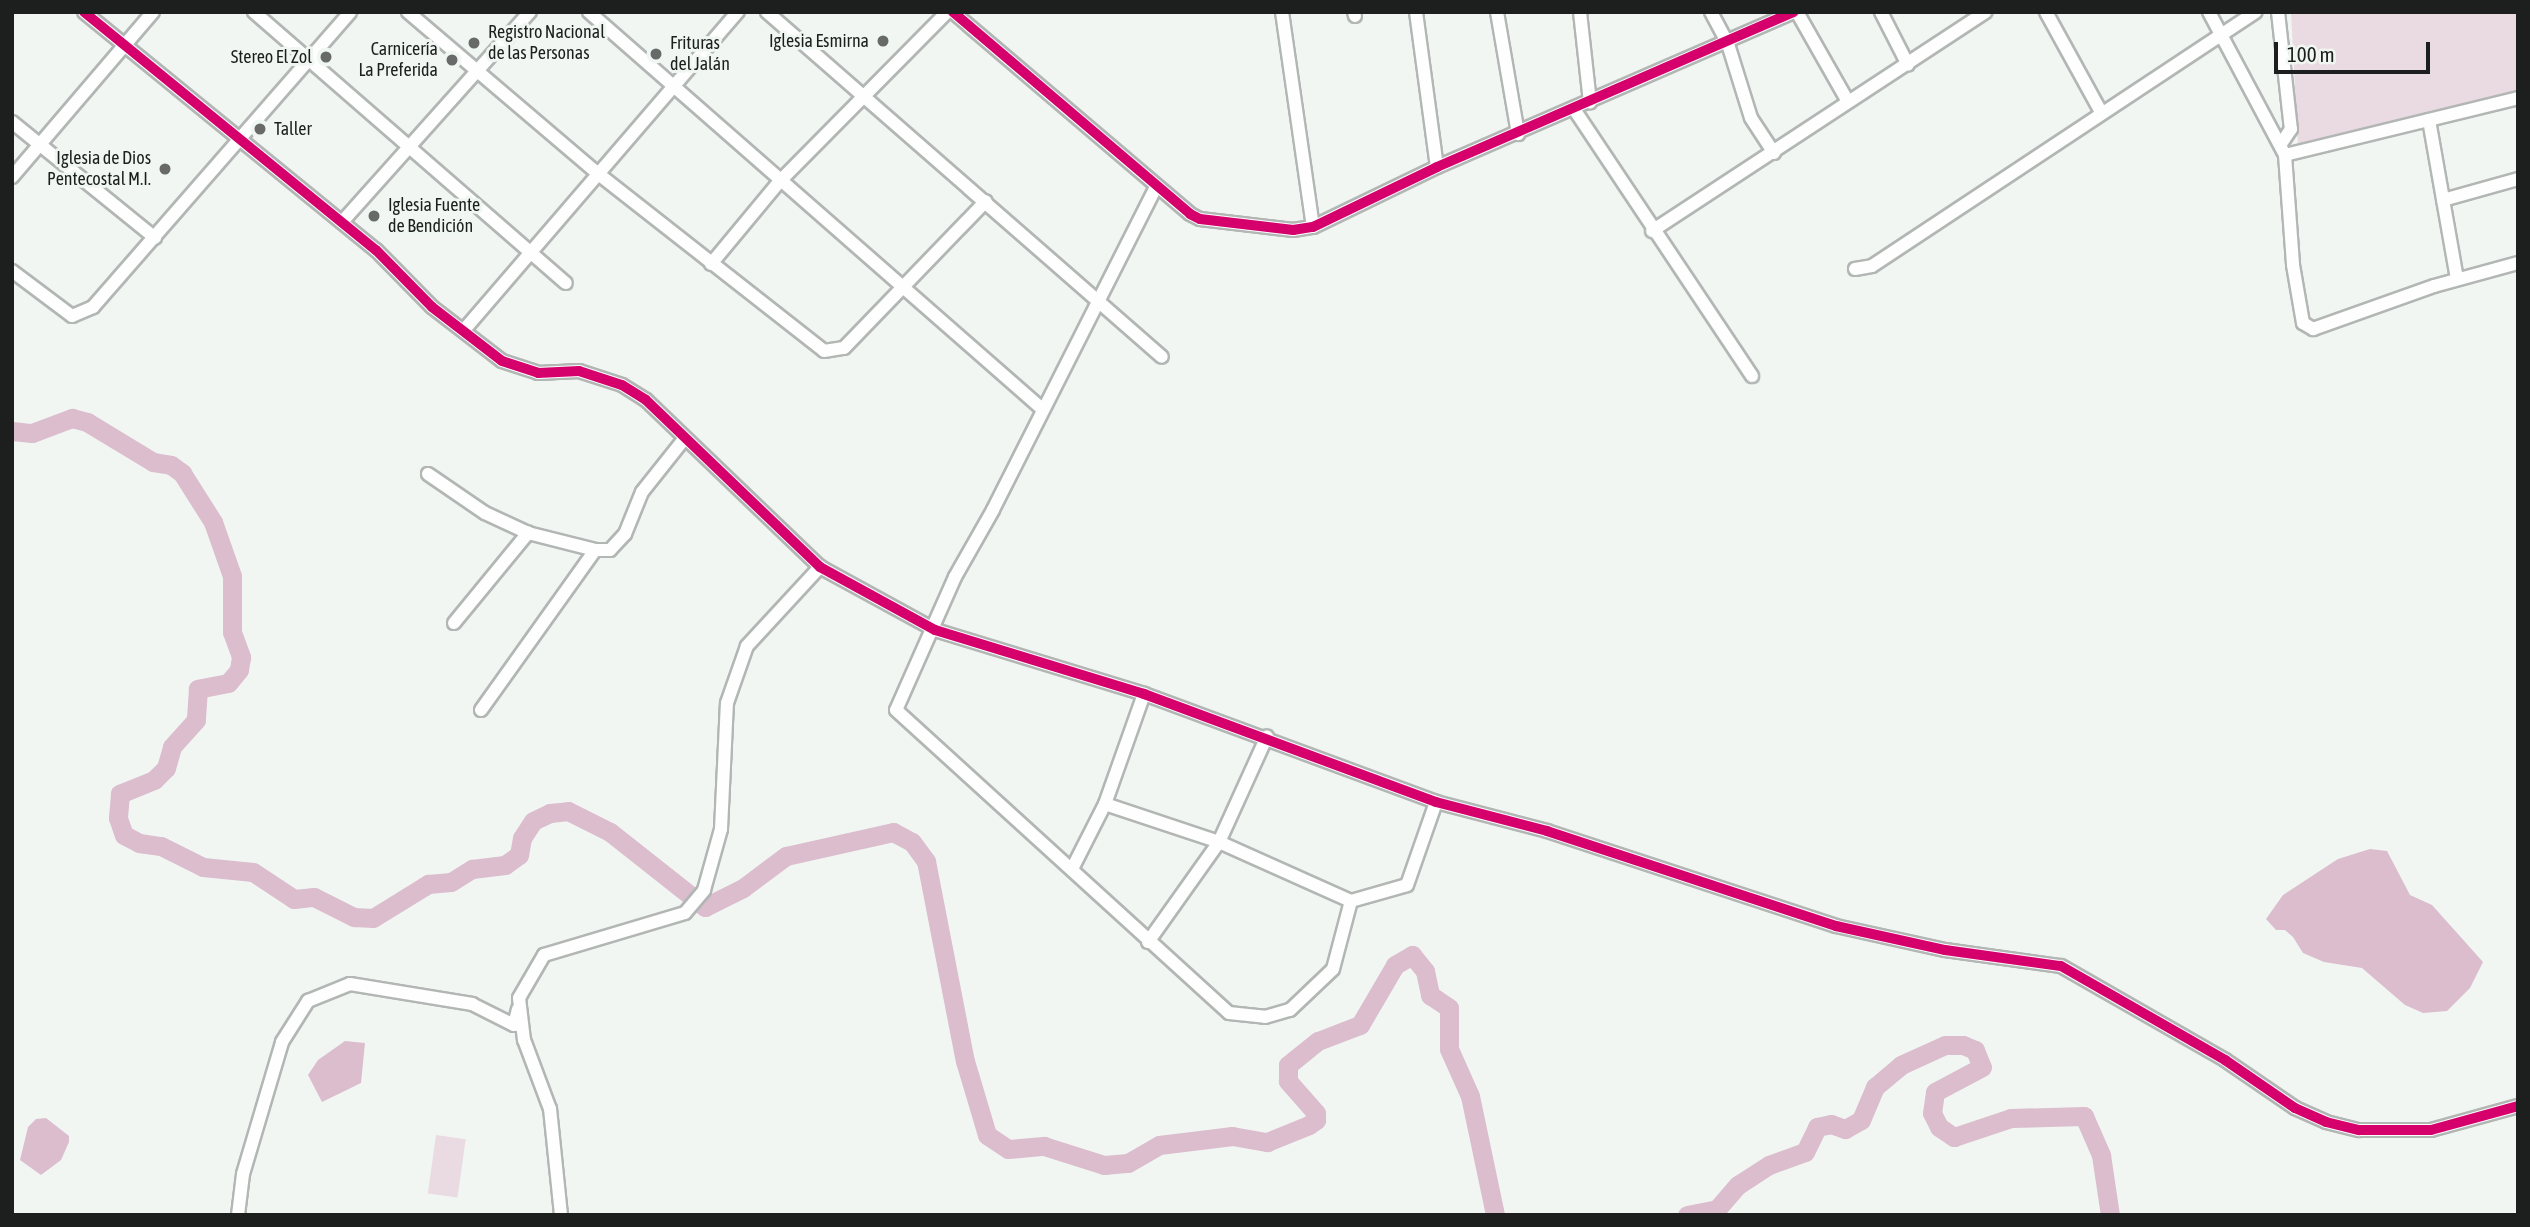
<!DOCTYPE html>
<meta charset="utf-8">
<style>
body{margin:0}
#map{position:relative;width:2530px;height:1227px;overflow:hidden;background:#f1f6f3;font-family:"Asap Condensed",sans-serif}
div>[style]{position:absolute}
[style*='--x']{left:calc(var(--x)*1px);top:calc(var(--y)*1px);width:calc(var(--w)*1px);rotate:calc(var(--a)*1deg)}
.green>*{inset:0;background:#eadae2;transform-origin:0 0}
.water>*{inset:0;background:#dbbdcd}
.river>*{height:19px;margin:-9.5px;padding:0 9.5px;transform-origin:9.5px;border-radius:9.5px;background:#dbbdcd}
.roads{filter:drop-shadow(2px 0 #b2b6b4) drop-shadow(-2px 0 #b2b6b4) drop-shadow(0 2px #b2b6b4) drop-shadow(0 -2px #b2b6b4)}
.street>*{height:12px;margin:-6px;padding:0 6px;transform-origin:6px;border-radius:6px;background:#fdfefd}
.cycleway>*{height:10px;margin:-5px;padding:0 5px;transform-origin:5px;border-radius:5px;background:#d6006c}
.dots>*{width:19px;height:19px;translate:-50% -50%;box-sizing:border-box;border:4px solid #f0f7f3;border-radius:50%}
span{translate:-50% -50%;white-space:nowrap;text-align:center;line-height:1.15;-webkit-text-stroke:6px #f0f7f3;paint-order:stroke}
.poi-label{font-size:18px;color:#1d1f1e}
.left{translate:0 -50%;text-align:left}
.right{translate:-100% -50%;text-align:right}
.frame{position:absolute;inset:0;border:14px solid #1d1f1e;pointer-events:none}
.scale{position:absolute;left:2274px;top:42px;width:156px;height:32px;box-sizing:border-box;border:4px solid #1d1f1e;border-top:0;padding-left:9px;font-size:21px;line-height:24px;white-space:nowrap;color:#1d1f1e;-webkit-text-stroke:5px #f0f7f3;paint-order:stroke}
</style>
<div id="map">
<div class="green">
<i style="clip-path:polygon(2291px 12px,2518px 12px,2518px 91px,2298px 146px)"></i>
<i style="left:436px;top:1135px;width:30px;height:59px;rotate:8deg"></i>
</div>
<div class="water">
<i style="clip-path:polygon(2370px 849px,2387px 851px,2410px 895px,2432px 905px,2483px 962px,2470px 988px,2447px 1011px,2423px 1013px,2405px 1005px,2362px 968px,2324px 962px,2303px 953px,2293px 937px,2285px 930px,2276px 930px,2266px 919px,2283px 895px,2338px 859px)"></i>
<i style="clip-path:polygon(345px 1041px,365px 1043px,361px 1083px,322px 1102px,308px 1075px,318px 1060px)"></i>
<i style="clip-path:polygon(46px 1118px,69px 1136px,69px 1142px,61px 1160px,41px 1175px,20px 1160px,28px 1127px,36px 1119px)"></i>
</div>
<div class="river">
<i style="--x:12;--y:431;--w:20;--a:6"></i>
<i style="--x:32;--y:433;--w:43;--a:-20.6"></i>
<i style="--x:72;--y:418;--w:16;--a:15"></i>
<i style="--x:87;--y:422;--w:77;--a:31.2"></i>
<i style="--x:153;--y:462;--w:18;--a:9"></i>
<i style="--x:171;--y:465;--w:14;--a:36"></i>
<i style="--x:182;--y:473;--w:58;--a:57.7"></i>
<i style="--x:213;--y:522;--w:57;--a:70.6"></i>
<i style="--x:232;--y:576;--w:56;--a:90"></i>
<i style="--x:232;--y:632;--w:27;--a:70"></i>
<i style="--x:241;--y:657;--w:13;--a:99"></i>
<i style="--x:239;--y:670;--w:17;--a:130"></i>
<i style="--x:228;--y:683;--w:31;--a:169"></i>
<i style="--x:198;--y:689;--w:31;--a:94"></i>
<i style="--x:196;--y:720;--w:36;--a:132"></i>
<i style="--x:172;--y:747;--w:22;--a:106"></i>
<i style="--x:166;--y:768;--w:17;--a:135"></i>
<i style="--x:154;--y:780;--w:37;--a:158"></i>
<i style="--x:120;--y:794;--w:24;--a:95"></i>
<i style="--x:118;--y:818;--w:18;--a:71"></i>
<i style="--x:124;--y:835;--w:17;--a:28"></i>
<i style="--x:139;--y:843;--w:22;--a:8"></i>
<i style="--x:161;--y:846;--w:47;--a:26.6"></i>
<i style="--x:203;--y:867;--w:50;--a:5.7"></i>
<i style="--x:253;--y:872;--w:49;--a:33.4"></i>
<i style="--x:294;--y:899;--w:20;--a:-6"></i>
<i style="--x:314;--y:897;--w:45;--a:26.6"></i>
<i style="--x:354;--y:917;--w:19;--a:3"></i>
<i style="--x:373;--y:918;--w:65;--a:-31.7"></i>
<i style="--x:428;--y:884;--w:23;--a:-5"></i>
<i style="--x:451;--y:882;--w:25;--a:-32"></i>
<i style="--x:472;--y:869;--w:33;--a:-7"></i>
<i style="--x:505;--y:865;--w:17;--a:-36"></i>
<i style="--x:519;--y:855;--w:17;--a:-80"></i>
<i style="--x:522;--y:838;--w:20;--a:-57"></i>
<i style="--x:533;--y:821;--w:19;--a:-25"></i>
<i style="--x:550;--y:813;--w:18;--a:-6"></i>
<i style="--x:568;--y:811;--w:47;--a:26.6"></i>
<i style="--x:610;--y:832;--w:121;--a:38.3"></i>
<i style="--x:705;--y:907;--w:42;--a:-26.6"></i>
<i style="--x:743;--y:888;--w:54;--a:-36.7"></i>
<i style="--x:786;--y:856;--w:110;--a:-12.6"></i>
<i style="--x:893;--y:832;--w:21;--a:28"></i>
<i style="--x:912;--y:842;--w:24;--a:54"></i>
<i style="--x:926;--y:861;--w:204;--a:79"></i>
<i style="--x:965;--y:1061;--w:77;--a:73.4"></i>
<i style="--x:987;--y:1135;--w:25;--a:34"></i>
<i style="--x:1008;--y:1149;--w:36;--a:-5"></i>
<i style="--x:1044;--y:1146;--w:63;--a:17.6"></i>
<i style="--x:1104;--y:1165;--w:24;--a:-5"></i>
<i style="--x:1128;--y:1163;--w:36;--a:-30"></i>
<i style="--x:1159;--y:1145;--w:74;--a:-7"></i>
<i style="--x:1232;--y:1136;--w:36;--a:10"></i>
<i style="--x:1267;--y:1142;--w:45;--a:-22"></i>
<i style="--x:1309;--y:1125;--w:9;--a:-36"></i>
<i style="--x:1316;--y:1120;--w:7;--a:-90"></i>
<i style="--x:1316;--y:1113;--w:43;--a:-131.2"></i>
<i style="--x:1288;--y:1081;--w:16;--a:-90"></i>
<i style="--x:1288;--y:1065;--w:38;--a:-39"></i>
<i style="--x:1318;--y:1041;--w:45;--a:-20.9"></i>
<i style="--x:1360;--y:1025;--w:69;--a:-59.7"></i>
<i style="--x:1395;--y:965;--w:20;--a:-30"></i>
<i style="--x:1412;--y:955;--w:21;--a:51"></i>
<i style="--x:1425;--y:971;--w:25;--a:78"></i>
<i style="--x:1430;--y:995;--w:23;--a:34"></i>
<i style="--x:1449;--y:1008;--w:41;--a:90"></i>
<i style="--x:1449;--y:1049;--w:51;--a:65.9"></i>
<i style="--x:1470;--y:1096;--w:122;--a:78.1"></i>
<i style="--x:1687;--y:1215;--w:31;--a:-11"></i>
<i style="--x:1717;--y:1209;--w:32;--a:-49"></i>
<i style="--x:1738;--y:1185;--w:37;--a:-33"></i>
<i style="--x:1769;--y:1165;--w:38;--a:-20"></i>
<i style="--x:1805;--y:1152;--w:28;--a:-64"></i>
<i style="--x:1817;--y:1127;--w:14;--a:-12"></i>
<i style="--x:1831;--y:1124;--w:15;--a:20"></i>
<i style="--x:1845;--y:1129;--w:18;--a:-29"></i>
<i style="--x:1861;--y:1120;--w:36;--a:-67"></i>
<i style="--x:1875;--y:1087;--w:34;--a:-40"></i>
<i style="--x:1901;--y:1065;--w:48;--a:-24.4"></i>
<i style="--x:1945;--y:1045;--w:18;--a:0"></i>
<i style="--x:1963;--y:1045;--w:13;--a:23"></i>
<i style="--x:1975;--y:1050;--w:18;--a:68"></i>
<i style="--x:1982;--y:1067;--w:53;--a:152"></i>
<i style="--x:1935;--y:1092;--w:21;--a:98"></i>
<i style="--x:1932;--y:1113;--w:16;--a:63"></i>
<i style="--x:1939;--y:1127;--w:18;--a:34"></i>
<i style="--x:1954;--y:1137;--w:60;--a:-18.4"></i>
<i style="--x:2011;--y:1118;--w:73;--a:-1.6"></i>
<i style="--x:2084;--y:1116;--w:43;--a:66.4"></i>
<i style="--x:2101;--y:1155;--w:61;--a:81.5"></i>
</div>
<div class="roads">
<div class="street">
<i style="--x:84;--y:12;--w:377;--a:39.2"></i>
<i style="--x:376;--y:250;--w:80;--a:45.5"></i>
<i style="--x:432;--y:307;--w:88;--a:37.6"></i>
<i style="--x:502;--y:361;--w:38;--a:18"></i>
<i style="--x:538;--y:373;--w:41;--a:-2.8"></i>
<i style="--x:579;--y:371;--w:45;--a:18"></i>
<i style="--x:622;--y:385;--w:28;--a:32"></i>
<i style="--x:646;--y:400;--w:241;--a:43.8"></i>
<i style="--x:820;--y:567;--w:131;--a:28.7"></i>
<i style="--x:935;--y:630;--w:219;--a:17"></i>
<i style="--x:1144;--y:694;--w:311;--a:20.3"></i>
<i style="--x:1436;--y:802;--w:115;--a:14.6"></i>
<i style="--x:1547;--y:831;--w:304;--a:18.2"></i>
<i style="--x:1836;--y:926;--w:112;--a:12.4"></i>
<i style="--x:1945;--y:950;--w:117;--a:7.9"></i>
<i style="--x:2061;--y:966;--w:189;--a:29.8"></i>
<i style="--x:2225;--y:1060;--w:85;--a:34.4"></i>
<i style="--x:2295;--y:1108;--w:34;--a:24"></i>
<i style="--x:2326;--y:1122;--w:34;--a:14"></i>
<i style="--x:2359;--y:1130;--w:72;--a:0"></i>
<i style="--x:2431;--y:1130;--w:90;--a:-15.4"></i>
<i style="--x:254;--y:12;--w:413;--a:41"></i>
<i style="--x:408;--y:12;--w:253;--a:40.4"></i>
<i style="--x:601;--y:176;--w:283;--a:38.1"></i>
<i style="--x:824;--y:351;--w:20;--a:-9"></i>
<i style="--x:844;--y:348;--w:204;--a:-46"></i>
<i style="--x:589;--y:12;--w:601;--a:41.22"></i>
<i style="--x:767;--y:12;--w:524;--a:41.13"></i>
<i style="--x:953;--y:12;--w:311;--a:40.4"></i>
<i style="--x:1190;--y:214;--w:11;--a:27"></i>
<i style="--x:1200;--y:219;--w:94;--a:6.7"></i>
<i style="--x:1293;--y:230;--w:20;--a:-9"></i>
<i style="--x:1313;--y:227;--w:138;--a:-25.8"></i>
<i style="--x:1437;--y:167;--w:389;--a:-23.5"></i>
<i style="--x:1282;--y:12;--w:217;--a:81.8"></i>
<i style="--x:1354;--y:12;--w:4;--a:76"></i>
<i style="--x:1416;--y:12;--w:156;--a:82.3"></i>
<i style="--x:1497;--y:12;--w:124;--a:80.2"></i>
<i style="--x:1580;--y:12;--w:91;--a:83.7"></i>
<i style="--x:1711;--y:12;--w:36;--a:62"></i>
<i style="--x:1728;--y:44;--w:77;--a:72.7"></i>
<i style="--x:1751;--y:118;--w:42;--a:56.7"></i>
<i style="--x:1797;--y:12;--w:101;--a:60.4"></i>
<i style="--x:1881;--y:12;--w:59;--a:63"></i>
<i style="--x:2046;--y:12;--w:114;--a:61.2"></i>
<i style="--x:2209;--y:12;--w:162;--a:62"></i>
<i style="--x:2285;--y:155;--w:110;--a:85.8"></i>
<i style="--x:2293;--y:265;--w:59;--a:80.2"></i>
<i style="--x:2303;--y:323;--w:12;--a:31"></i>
<i style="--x:2313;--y:329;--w:128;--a:-19.6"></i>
<i style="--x:2434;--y:286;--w:87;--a:-15.3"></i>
<i style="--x:2278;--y:12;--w:118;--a:83.7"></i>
<i style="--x:2291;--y:129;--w:18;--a:124"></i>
<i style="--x:1574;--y:109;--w:321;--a:56.3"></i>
<i style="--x:2429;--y:120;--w:160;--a:80"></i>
<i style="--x:12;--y:122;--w:184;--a:39"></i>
<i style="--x:2285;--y:155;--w:240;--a:-13.7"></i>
<i style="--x:12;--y:177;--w:217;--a:-49.5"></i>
<i style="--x:1156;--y:187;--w:362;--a:116.8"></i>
<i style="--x:993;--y:510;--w:77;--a:119.6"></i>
<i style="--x:955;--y:577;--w:145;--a:113.9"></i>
<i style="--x:896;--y:710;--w:450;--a:42.3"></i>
<i style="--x:1229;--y:1013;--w:36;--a:6"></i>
<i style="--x:1265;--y:1017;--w:26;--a:-16"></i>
<i style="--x:1290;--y:1010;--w:59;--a:-43.6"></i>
<i style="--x:1333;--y:969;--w:70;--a:-75.2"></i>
<i style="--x:2443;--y:200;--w:78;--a:-15.6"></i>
<i style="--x:342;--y:222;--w:282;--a:-48.2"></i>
<i style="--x:1652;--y:231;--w:399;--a:-33.3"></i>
<i style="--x:711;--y:264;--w:108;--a:-50.3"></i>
<i style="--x:780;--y:181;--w:238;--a:-45.3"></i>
<i style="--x:1855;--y:269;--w:17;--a:-10"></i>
<i style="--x:1872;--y:266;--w:460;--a:-33.5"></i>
<i style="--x:12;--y:271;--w:75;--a:36.9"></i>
<i style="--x:72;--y:316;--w:23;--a:-23"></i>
<i style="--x:93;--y:307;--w:391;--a:-48.9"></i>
<i style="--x:464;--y:330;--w:420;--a:-49.3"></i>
<i style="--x:428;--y:474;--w:69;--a:34.4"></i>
<i style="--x:485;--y:513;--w:47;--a:24.9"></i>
<i style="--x:528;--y:533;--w:69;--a:14.2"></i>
<i style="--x:595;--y:550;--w:15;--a:0"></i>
<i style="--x:610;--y:550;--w:22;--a:-47"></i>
<i style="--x:625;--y:534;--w:45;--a:-68"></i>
<i style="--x:642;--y:492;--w:69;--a:-51.5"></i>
<i style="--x:454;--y:623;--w:117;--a:-50.6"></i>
<i style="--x:481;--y:710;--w:196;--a:-54.5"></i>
<i style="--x:1105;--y:804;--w:120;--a:18.4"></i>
<i style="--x:1219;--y:842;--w:145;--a:24.1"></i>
<i style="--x:1351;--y:901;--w:58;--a:-15.9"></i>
<i style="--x:1407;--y:885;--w:88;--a:-70.7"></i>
<i style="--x:1072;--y:869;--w:73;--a:-63.1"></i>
<i style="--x:1105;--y:804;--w:117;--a:-70.5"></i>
<i style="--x:1148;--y:942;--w:123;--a:-54.6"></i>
<i style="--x:1219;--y:842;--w:116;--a:-65.6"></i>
<i style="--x:238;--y:1215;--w:41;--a:-83"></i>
<i style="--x:243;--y:1174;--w:138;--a:-73.5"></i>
<i style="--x:282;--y:1042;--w:49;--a:-57.6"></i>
<i style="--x:308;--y:1001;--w:45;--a:-22"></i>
<i style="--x:350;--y:984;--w:124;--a:9.3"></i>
<i style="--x:472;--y:1004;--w:47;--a:26.6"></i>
<i style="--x:514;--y:1025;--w:16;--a:-76"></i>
<i style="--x:561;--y:1215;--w:107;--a:-95.9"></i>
<i style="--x:550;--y:1109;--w:74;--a:-110.6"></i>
<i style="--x:524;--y:1040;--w:42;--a:-96.8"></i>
<i style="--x:519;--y:998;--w:50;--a:-59.8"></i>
<i style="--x:544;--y:955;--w:147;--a:-16.6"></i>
<i style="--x:685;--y:913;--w:30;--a:-50"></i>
<i style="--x:704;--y:890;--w:63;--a:-74.4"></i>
<i style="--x:721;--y:829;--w:126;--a:-87.3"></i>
<i style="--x:727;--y:703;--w:60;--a:-70.7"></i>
<i style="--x:747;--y:646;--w:108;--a:-47.3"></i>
</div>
</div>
<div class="cycleway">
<i style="--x:84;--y:12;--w:377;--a:39.2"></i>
<i style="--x:376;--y:250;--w:80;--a:45.5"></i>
<i style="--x:432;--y:307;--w:88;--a:37.6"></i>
<i style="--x:502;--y:361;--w:38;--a:18"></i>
<i style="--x:538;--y:373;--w:41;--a:-2.8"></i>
<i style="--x:579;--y:371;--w:45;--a:18"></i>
<i style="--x:622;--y:385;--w:28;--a:32"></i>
<i style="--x:646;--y:400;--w:241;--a:43.8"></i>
<i style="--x:820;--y:567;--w:131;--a:28.7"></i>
<i style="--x:935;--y:630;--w:219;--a:17"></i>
<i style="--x:1144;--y:694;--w:311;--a:20.3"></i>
<i style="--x:1436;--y:802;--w:115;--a:14.6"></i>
<i style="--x:1547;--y:831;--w:304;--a:18.2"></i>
<i style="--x:1836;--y:926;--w:112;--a:12.4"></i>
<i style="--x:1945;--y:950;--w:117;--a:7.9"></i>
<i style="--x:2061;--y:966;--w:189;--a:29.8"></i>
<i style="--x:2225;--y:1060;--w:85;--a:34.4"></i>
<i style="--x:2295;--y:1108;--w:34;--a:24"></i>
<i style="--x:2326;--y:1122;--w:34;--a:14"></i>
<i style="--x:2359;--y:1130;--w:72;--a:0"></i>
<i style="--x:2431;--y:1130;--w:90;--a:-15.4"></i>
<i style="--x:953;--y:12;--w:311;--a:40.4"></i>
<i style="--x:1190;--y:214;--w:11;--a:27"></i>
<i style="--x:1200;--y:219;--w:94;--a:6.7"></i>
<i style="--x:1293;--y:230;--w:20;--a:-9"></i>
<i style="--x:1313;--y:227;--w:138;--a:-25.8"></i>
<i style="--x:1437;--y:167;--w:389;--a:-23.5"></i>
</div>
<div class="dots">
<i style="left:883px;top:41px;background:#676a69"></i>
<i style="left:474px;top:43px;background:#676a69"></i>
<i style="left:656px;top:54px;background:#676a69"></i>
<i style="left:326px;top:57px;background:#676a69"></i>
<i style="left:452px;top:60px;background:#676a69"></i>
<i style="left:260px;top:129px;background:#676a69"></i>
<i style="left:165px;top:169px;background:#676a69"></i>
<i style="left:374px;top:216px;background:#676a69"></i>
</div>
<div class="poi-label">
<span class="left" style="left:488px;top:43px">Registro Nacional<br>de las Personas</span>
<span class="right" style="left:869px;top:41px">Iglesia Esmirna</span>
<span class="left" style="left:670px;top:54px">Frituras<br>del Jalán</span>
<span class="right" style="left:438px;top:60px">Carnicería<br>La Preferida</span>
<span class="right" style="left:312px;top:57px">Stereo El Zol</span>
<span class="left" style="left:274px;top:129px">Taller</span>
<span class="right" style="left:151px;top:169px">Iglesia de Dios<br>Pentecostal M.I.</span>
<span class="left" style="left:388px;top:216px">Iglesia Fuente<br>de Bendición</span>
</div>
<div class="frame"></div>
<div class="scale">100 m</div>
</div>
